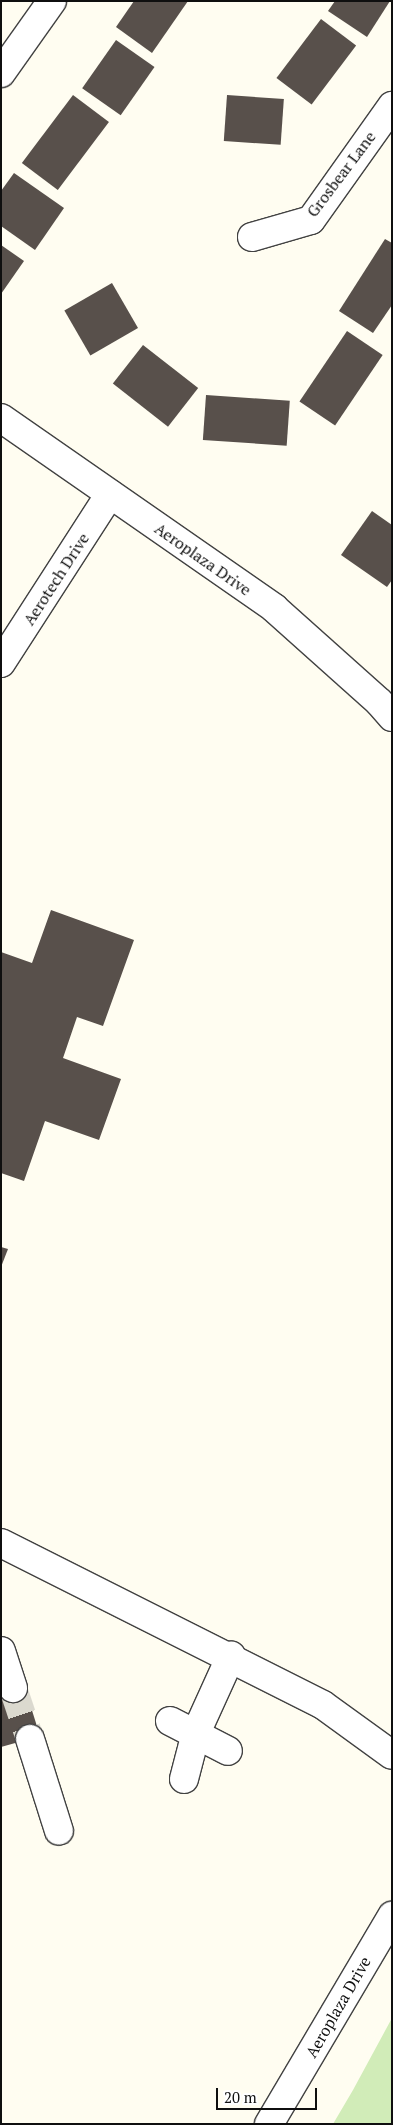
<!DOCTYPE html>
<style>
body{margin:0}
#map{position:relative;width:393px;height:2125px;overflow:hidden;background:#fffdf1;font-family:"PT Serif",serif}
div>[style]{position:absolute}
[style*='--x']{left:calc(var(--x)*1px);top:calc(var(--y)*1px);width:calc(var(--w)*1px);rotate:calc(var(--a)*1deg)}
.green>*{inset:0;background:#d1ecb8}
.building>*{inset:0;background:#58504b;transform-origin:0 0}
.minor-tunnel>*{height:28px;margin-top:-14px;transform-origin:0;background:repeating-linear-gradient(90deg,#dbd9cf 0 28px,transparent 0 42px)}
.roads{filter:drop-shadow(1px 0 #424242) drop-shadow(-1px 0 #424242) drop-shadow(0 1px #424242) drop-shadow(0 -1px #424242)}
.minor>*{height:28px;margin:-14px;padding:0 14px;transform-origin:14px;border-radius:14px;background:#fff}
span{translate:-50% -50%;white-space:nowrap;text-align:center;line-height:1.15;-webkit-text-stroke:5px #fff;paint-order:stroke}
.street-label{font-size:16px;color:#0f0f0f}
.frame{position:absolute;inset:0;border:2px solid #0f0f0f;pointer-events:none}
.scale{position:absolute;left:216px;top:2088px;width:101px;height:22px;box-sizing:border-box;border:2px solid #0f0f0f;border-top:0;padding-left:6px;font-size:15px;line-height:18px;white-space:nowrap;color:#0f0f0f;-webkit-text-stroke:4px #fff;paint-order:stroke}
</style>
<div id="map">
<div class="green">
<i style="clip-path:polygon(392px 2018px,392px 2124px,333px 2124px,353px 2090px)"></i>
</div>
<div class="building">
<i style="clip-path:polygon(134px 1px,188px 1px,152px 53px,116px 27px)"></i>
<i style="clip-path:polygon(335px 1px,390px 1px,367px 37px,328px 11px)"></i>
<i style="left:321px;top:19px;width:44px;height:74px;rotate:37deg"></i>
<i style="left:116px;top:40px;width:47px;height:59px;rotate:35deg"></i>
<i style="left:73px;top:95px;width:45px;height:85px;rotate:37deg"></i>
<i style="left:227px;top:95px;width:57px;height:46px;rotate:4deg"></i>
<i style="clip-path:polygon(14px 173px,64px 208px,35px 250px,1px 226px,1px 191px)"></i>
<i style="clip-path:polygon(385px 239px,392px 243px,392px 305px,373px 333px,339px 311px)"></i>
<i style="clip-path:polygon(1px 245px,24px 261px,1px 294px)"></i>
<i style="left:112px;top:283px;width:52px;height:55px;rotate:60deg"></i>
<i style="left:347px;top:331px;width:43px;height:85px;rotate:34deg"></i>
<i style="left:143px;top:345px;width:70px;height:49px;rotate:38deg"></i>
<i style="left:206px;top:395px;width:84px;height:45px;rotate:4deg"></i>
<i style="clip-path:polygon(372px 511px,392px 525px,392px 580px,387px 587px,341px 555px)"></i>
<i style="clip-path:polygon(51px 910px,134px 940px,103px 1026px,77px 1017px,63px 1058px,121px 1079px,99px 1140px,45px 1121px,24px 1181px,1px 1173px,1px 952px,32px 963px)"></i>
<i style="clip-path:polygon(1px 1247px,8px 1249px,1px 1267px)"></i>
<i style="clip-path:polygon(24px 1685px,40px 1736px,1px 1747px,1px 1692px)"></i>
</div>
<div class="minor-tunnel">
<i style="--x:13;--y:1688;--w:54;--a:71.6"></i>
</div>
<div class="roads">
<div class="minor">
<i style="--x:1;--y:73;--w:88;--a:-54.7"></i>
<i style="--x:252;--y:237;--w:61;--a:-16.1"></i>
<i style="--x:311;--y:220;--w:140;--a:-54.6"></i>
<i style="--x:1;--y:418;--w:333;--a:34.8"></i>
<i style="--x:274;--y:608;--w:141;--a:41.8"></i>
<i style="--x:379;--y:702;--w:20;--a:49"></i>
<i style="--x:1;--y:663;--w:201;--a:-57.2"></i>
<i style="--x:1;--y:1543;--w:360;--a:26.7"></i>
<i style="--x:323;--y:1705;--w:85;--a:35.9"></i>
<i style="--x:1;--y:1651;--w:39;--a:72"></i>
<i style="--x:170;--y:1721;--w:65;--a:27.3"></i>
<i style="--x:30;--y:1739;--w:96;--a:72.5"></i>
<i style="--x:184;--y:1779;--w:48;--a:-75.4"></i>
<i style="--x:196;--y:1733;--w:85;--a:-65.6"></i>
<i style="--x:269;--y:2124;--w:242;--a:-59.4"></i>
</div>
</div>
<div class="street-label">
<span style="left:341px;top:174px;rotate:-53deg">Grosbear Lane</span>
<span style="left:203px;top:559px;rotate:35deg">Aeroplaza Drive</span>
<span style="left:56px;top:579px;rotate:-57deg">Aerotech Drive</span>
<span style="left:338px;top:2007px;rotate:-60deg">Aeroplaza Drive</span>
</div>
<div class="frame"></div>
<div class="scale">20 m</div>
</div>
